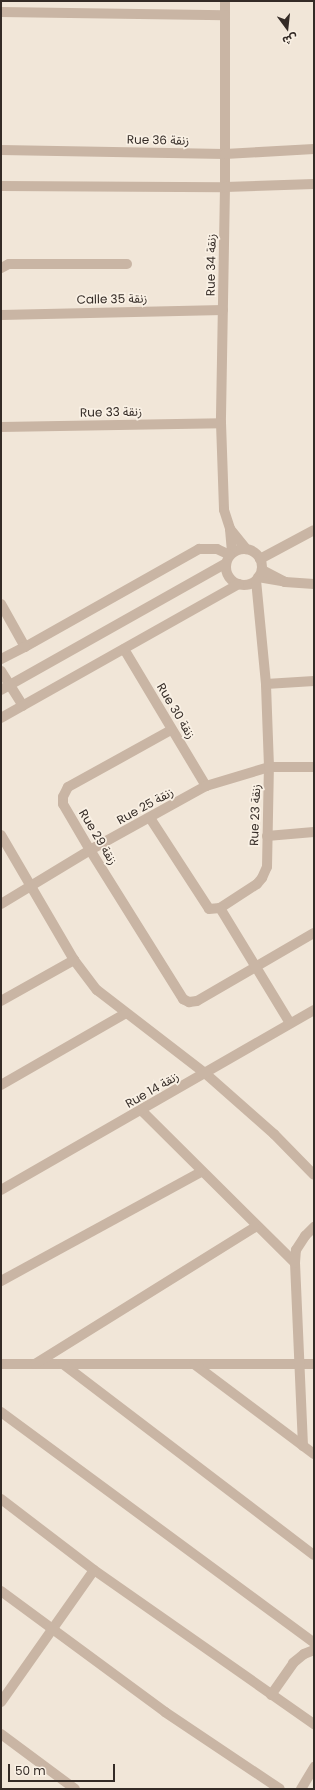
<!DOCTYPE html>
<meta charset="utf-8">
<style>
body{margin:0}
#map{position:relative;width:315px;height:1790px;overflow:hidden;background:#f1e6d8;font-family:Poppins,"Noto Sans Arabic",sans-serif}
div>[style]{position:absolute}
[style*='--x']{left:calc(var(--x)*1px);top:calc(var(--y)*1px);width:calc(var(--w)*1px);rotate:calc(var(--a)*1deg)}
.minor>*{height:10px;margin:-5px;padding:0 5px;transform-origin:5px;border-radius:5px;background:#c9b5a4}
.minor>.ring{margin:-5px;padding:0;box-sizing:content-box;background:none;border:10px solid #c9b5a4;border-radius:50%}
span{translate:-50% -50%;white-space:nowrap;text-align:center;line-height:1.15;-webkit-text-stroke:3.5px #f9f0e4;paint-order:stroke}
.street-label{font-size:12px;color:#342b26}
.frame{position:absolute;inset:0;border:2px solid #342b26;pointer-events:none}
.north{position:absolute;left:267px;top:8px;width:40px;height:40px;-webkit-text-stroke:3px #f9f0e4;paint-order:stroke;rotate:165deg;font-size:11px;font-weight:700;line-height:16px;text-align:center;color:#342b26}
.north::after{content:'';display:block;margin:auto;width:14px;height:18px;background:#342b26;clip-path:polygon(50% 0,100% 100%,50% 72%,0 100%)}
.scale{position:absolute;left:8px;top:1764px;width:107px;height:18px;box-sizing:border-box;border:2px solid #342b26;border-top:0;padding-left:5px;font-size:12px;line-height:14px;white-space:nowrap;color:#342b26;-webkit-text-stroke:3px #f9f0e4;paint-order:stroke}
</style>
<div id="map">
<div class="minor">
<i style="--x:225;--y:1;--w:186;--a:90"></i>
<i style="--x:225;--y:187;--w:236;--a:91"></i>
<i style="--x:221;--y:423;--w:87;--a:88"></i>
<i style="--x:224;--y:510;--w:20;--a:72"></i>
<i style="--x:1;--y:12;--w:224;--a:0.8"></i>
<i style="--x:1;--y:150;--w:224;--a:1"></i>
<i style="--x:225;--y:154;--w:89;--a:-3.2"></i>
<i style="--x:1;--y:186;--w:224;--a:0.3"></i>
<i style="--x:225;--y:187;--w:89;--a:-1.9"></i>
<i style="--x:1;--y:268;--w:9;--a:-27"></i>
<i style="--x:9;--y:264;--w:118;--a:0"></i>
<i style="--x:1;--y:315;--w:222;--a:-1.3"></i>
<i style="--x:1;--y:427;--w:220;--a:-1"></i>
<i class="ring" style="left:226px;top:549px;width:26px;height:26px"></i>
<i style="--x:232;--y:552;--w:23;--a:-95"></i>
<i style="--x:230;--y:529;--w:26;--a:51"></i>
<i style="--x:260;--y:559;--w:61;--a:-28.2"></i>
<i style="--x:258;--y:577;--w:27;--a:10"></i>
<i style="--x:285;--y:582;--w:26;--a:-152"></i>
<i style="--x:285;--y:582;--w:29;--a:4"></i>
<i style="--x:1;--y:604;--w:49;--a:60.8"></i>
<i style="--x:25;--y:647;--w:200;--a:-29.4"></i>
<i style="--x:199;--y:549;--w:18;--a:0"></i>
<i style="--x:217;--y:549;--w:14;--a:25"></i>
<i style="--x:124;--y:649;--w:160;--a:59.1"></i>
<i style="--x:1;--y:659;--w:27;--a:-27"></i>
<i style="--x:1;--y:671;--w:41;--a:57.8"></i>
<i style="--x:266;--y:684;--w:48;--a:-3.6"></i>
<i style="--x:1;--y:690;--w:258;--a:-29.4"></i>
<i style="--x:1;--y:718;--w:273;--a:-29.4"></i>
<i style="--x:171;--y:730;--w:118;--a:151"></i>
<i style="--x:68;--y:787;--w:11;--a:117"></i>
<i style="--x:63;--y:797;--w:7;--a:90"></i>
<i style="--x:63;--y:804;--w:53;--a:59.6"></i>
<i style="--x:90;--y:850;--w:176;--a:58"></i>
<i style="--x:183;--y:999;--w:7;--a:27"></i>
<i style="--x:189;--y:1002;--w:8;--a:-7"></i>
<i style="--x:197;--y:1001;--w:135;--a:-30.2"></i>
<i style="--x:150;--y:818;--w:108;--a:57"></i>
<i style="--x:209;--y:909;--w:11;--a:-5"></i>
<i style="--x:220;--y:908;--w:44;--a:-33"></i>
<i style="--x:257;--y:884;--w:8;--a:-50"></i>
<i style="--x:262;--y:878;--w:12;--a:-66"></i>
<i style="--x:267;--y:867;--w:100;--a:-88.9"></i>
<i style="--x:269;--y:767;--w:83;--a:-92.1"></i>
<i style="--x:266;--y:684;--w:104;--a:-95.5"></i>
<i style="--x:1;--y:835;--w:145;--a:59.7"></i>
<i style="--x:74;--y:960;--w:38;--a:53"></i>
<i style="--x:97;--y:990;--w:138;--a:37.6"></i>
<i style="--x:206;--y:1074;--w:91;--a:41.4"></i>
<i style="--x:274;--y:1134;--w:57;--a:45.7"></i>
<i style="--x:267;--y:836;--w:47;--a:-4.9"></i>
<i style="--x:1;--y:904;--w:104;--a:-31.2"></i>
<i style="--x:90;--y:850;--w:132;--a:-28.9"></i>
<i style="--x:206;--y:786;--w:66;--a:-16.8"></i>
<i style="--x:269;--y:767;--w:45;--a:0"></i>
<i style="--x:220;--y:908;--w:135;--a:58.7"></i>
<i style="--x:1;--y:1001;--w:84;--a:-29.3"></i>
<i style="--x:1;--y:1085;--w:144;--a:-29.9"></i>
<i style="--x:141;--y:1110;--w:217;--a:44.8"></i>
<i style="--x:1;--y:1190;--w:361;--a:-29.9"></i>
<i style="--x:1;--y:1281;--w:228;--a:-28.6"></i>
<i style="--x:1;--y:1364;--w:313;--a:0"></i>
<i style="--x:35;--y:1364;--w:259;--a:-31.9"></i>
<i style="--x:63;--y:1364;--w:315;--a:37.3"></i>
<i style="--x:194;--y:1364;--w:150;--a:36.9"></i>
<i style="--x:1;--y:1412;--w:389;--a:36.4"></i>
<i style="--x:303;--y:1446;--w:183;--a:-92.5"></i>
<i style="--x:295;--y:1263;--w:13;--a:-86"></i>
<i style="--x:296;--y:1250;--w:17;--a:-57"></i>
<i style="--x:305;--y:1236;--w:13;--a:-45"></i>
<i style="--x:1;--y:1499;--w:117;--a:37.4"></i>
<i style="--x:94;--y:1570;--w:269;--a:35"></i>
<i style="--x:1;--y:1591;--w:204;--a:36.4"></i>
<i style="--x:165;--y:1712;--w:138;--a:33.8"></i>
<i style="--x:271;--y:1695;--w:39;--a:-55"></i>
<i style="--x:293;--y:1663;--w:14;--a:-39"></i>
<i style="--x:304;--y:1654;--w:11;--a:-22"></i>
<i style="--x:1;--y:1702;--w:161;--a:-54.8"></i>
<i style="--x:1;--y:1734;--w:92;--a:36.6"></i>
<i style="--x:301;--y:1789;--w:26;--a:-59"></i>
</div>
<div class="street-label">
<span style="left:158px;top:140px;rotate:1deg">Rue 36 زنقة</span>
<span style="left:211px;top:265px;rotate:-89deg">Rue 34 زنقة</span>
<span style="left:112px;top:299px;rotate:-1deg">Calle 35 زنقة</span>
<span style="left:111px;top:412px;rotate:-1deg">Rue 33 زنقة</span>
<span style="left:176px;top:711px;rotate:59deg">Rue 30 زنقة</span>
<span style="left:145px;top:806px;rotate:-29deg">Rue 25 زنقة</span>
<span style="left:255px;top:815px;rotate:-88deg">Rue 23 زنقة</span>
<span style="left:98px;top:837px;rotate:59deg">Rue 29 زنقة</span>
<span style="left:152px;top:1090px;rotate:-30deg">Rue 14 زنقة</span>
</div>
<div class="frame"></div>
<div class="north">ش</div>
<div class="scale">50 m</div>
</div>
